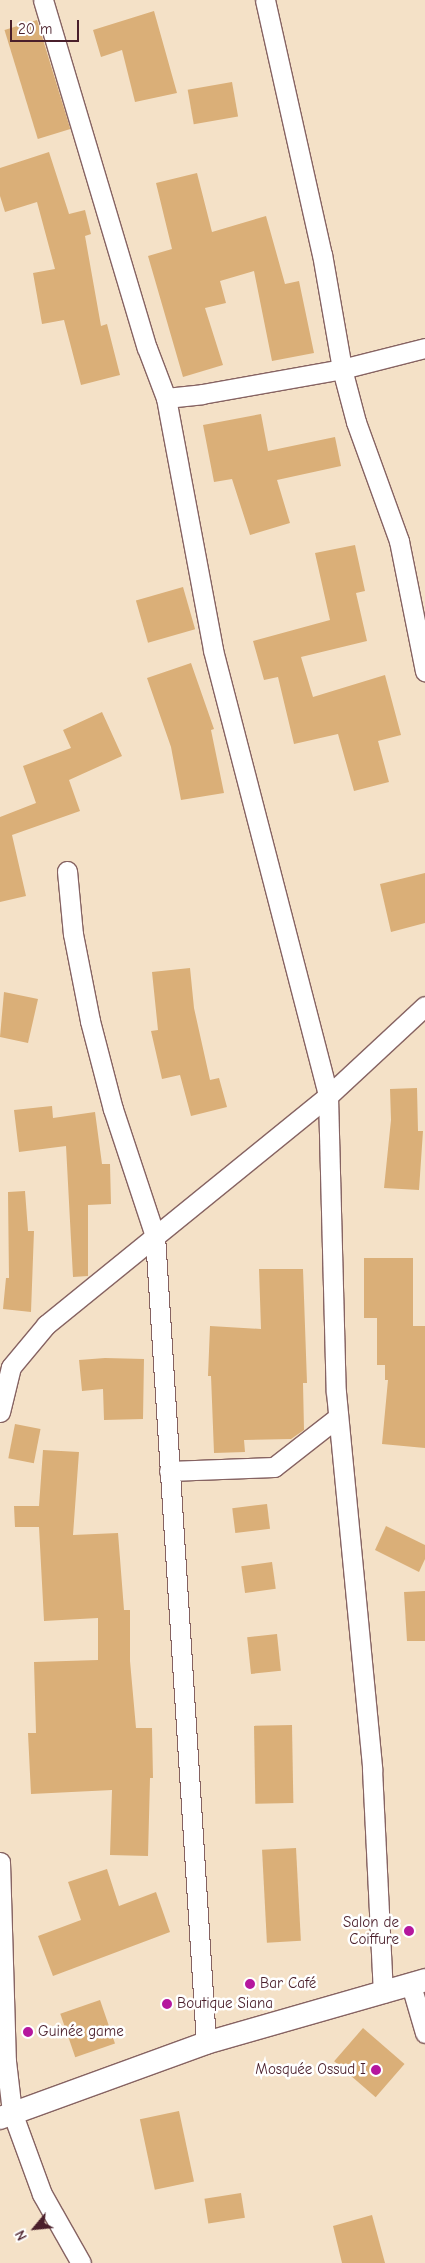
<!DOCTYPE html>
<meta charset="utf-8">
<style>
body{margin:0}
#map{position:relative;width:425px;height:2263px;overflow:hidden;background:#f4e1c7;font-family:"Comic Neue",sans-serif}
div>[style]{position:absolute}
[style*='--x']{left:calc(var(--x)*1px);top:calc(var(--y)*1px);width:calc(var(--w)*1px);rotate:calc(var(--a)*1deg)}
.building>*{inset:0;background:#daaf78;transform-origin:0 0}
.roads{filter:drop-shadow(1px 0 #866362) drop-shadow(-1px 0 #866362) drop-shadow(0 1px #866362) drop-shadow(0 -1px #866362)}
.minor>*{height:19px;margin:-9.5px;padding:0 9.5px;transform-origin:9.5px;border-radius:9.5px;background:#fff}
.tertiary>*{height:22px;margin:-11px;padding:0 11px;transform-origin:11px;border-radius:11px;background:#fff}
.dots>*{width:14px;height:14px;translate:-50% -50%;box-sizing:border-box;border:2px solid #fff;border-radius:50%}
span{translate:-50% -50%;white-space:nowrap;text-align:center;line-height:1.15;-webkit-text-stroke:5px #fff;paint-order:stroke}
.poi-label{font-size:15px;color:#4a1f2b}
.right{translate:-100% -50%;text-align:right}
.left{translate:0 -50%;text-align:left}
.north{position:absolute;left:10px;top:2203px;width:50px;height:50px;-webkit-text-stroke:4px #fff;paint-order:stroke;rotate:242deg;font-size:14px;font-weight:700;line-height:20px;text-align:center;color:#4a1f2b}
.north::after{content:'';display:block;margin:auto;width:18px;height:22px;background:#4a1f2b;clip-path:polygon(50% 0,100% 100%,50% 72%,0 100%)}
.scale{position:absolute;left:10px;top:20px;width:69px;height:22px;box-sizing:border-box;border:2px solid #4a1f2b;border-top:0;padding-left:6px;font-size:15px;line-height:18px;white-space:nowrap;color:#4a1f2b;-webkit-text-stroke:4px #fff;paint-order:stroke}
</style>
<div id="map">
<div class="building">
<i style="clip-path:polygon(154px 11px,177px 93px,135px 102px,122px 50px,101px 57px,93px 30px)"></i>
<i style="left:37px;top:20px;width:114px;height:34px;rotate:73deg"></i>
<i style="left:232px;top:82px;width:35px;height:45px;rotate:80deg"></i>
<i style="clip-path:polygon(49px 152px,69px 214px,85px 210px,91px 234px,85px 236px,101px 326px,107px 324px,120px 375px,81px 385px,64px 320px,42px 324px,33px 273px,55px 269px,37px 202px,5px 212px,0 196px,0 168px)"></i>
<i style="clip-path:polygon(197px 173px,212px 232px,266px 216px,285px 284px,299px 281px,314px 353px,272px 361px,254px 271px,220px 281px,226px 303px,205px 308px,223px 365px,183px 377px,148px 256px,172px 249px,156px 183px)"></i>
<i style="clip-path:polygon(261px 414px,268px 451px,335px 437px,341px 466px,277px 480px,290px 523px,250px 535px,232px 479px,214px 482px,203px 425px)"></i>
<i style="clip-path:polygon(355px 545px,365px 591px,356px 593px,367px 641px,301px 657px,313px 697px,385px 675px,401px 735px,378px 741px,389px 782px,354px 791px,338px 734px,294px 744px,278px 677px,264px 680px,253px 641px,330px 620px,315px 553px)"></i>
<i style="left:183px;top:587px;width:44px;height:49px;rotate:74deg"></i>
<i style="clip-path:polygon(191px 663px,214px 729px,211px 730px,224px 793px,181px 800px,171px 747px,147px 678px)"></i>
<i style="clip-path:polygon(102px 712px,122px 756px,69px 780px,80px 811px,12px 835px,26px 896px,0 902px,0 817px,36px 803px,23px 766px,71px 748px,63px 730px)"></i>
<i style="clip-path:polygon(425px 873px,425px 923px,391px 932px,380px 884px)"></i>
<i style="clip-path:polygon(190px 968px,194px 1008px,210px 1080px,219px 1078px,227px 1107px,191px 1116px,180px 1075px,162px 1079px,151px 1031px,158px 1030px,152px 972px)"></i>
<i style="clip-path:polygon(4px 992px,38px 999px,28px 1043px,0 1037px)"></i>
<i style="clip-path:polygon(417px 1088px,418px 1131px,423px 1131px,419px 1190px,384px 1188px,391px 1120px,390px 1089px)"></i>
<i style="clip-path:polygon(52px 1106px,53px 1118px,95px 1112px,102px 1164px,110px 1164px,111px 1204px,88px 1205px,88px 1276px,73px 1277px,66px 1146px,19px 1152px,14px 1110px)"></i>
<i style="clip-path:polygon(25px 1191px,28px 1231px,34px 1231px,31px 1312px,3px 1309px,6px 1278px,9px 1278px,8px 1192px)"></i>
<i style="clip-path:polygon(364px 1258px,413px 1258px,413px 1326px,425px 1326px,425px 1448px,382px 1444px,388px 1380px,385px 1380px,385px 1365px,377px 1365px,377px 1318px,364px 1318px)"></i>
<i style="clip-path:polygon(259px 1269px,303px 1269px,307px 1383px,303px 1383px,304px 1430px,291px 1439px,244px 1440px,245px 1452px,214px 1453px,211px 1376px,208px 1376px,210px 1326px,261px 1329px)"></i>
<i style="clip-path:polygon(105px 1358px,144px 1359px,143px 1419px,104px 1420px,103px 1389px,82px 1391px,79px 1360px)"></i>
<i style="left:15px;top:1424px;width:26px;height:35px;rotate:11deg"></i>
<i style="clip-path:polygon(43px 1450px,79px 1452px,73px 1535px,118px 1533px,124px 1610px,130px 1610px,130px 1661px,136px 1728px,152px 1728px,153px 1778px,150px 1778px,148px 1856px,110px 1855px,112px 1790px,31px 1794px,28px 1733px,36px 1733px,34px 1662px,98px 1660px,98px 1618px,44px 1621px,39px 1527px,15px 1527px,14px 1506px,39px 1506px)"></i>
<i style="left:267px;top:1504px;width:25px;height:35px;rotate:83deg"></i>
<i style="clip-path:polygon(386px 1526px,425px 1545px,425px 1559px,419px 1572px,375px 1550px)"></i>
<i style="left:272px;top:1562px;width:27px;height:31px;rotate:82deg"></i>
<i style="clip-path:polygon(425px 1591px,425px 1641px,407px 1641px,404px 1592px)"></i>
<i style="left:277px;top:1634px;width:37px;height:30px;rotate:84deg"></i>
<i style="left:292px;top:1725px;width:78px;height:38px;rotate:89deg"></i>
<i style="left:296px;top:1848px;width:93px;height:34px;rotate:87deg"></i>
<i style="clip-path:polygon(107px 1869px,119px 1906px,156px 1892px,170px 1932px,53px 1976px,38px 1936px,81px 1920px,68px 1882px)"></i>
<i style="left:100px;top:2000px;width:46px;height:42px;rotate:71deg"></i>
<i style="left:363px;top:2028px;width:55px;height:44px;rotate:41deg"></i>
<i style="left:179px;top:2111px;width:72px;height:40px;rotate:78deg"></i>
<i style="left:241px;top:2193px;width:25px;height:37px;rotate:81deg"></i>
<i style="clip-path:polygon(372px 2215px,385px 2263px,342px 2263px,333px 2226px)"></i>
</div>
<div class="roads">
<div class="minor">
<i style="--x:43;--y:0;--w:363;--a:73.4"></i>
<i style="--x:147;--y:348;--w:53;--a:69.2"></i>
<i style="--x:166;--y:398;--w:36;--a:-6"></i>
<i style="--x:202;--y:394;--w:142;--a:-10.1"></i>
<i style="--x:342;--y:369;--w:86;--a:-14.2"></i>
<i style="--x:265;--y:0;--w:260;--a:77.4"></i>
<i style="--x:322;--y:254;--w:117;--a:80.1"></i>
<i style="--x:342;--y:369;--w:55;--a:75.2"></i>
<i style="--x:356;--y:422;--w:127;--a:70.1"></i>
<i style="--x:399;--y:541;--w:133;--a:78.7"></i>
<i style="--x:166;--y:398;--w:256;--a:79.4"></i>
<i style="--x:213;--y:650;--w:461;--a:75.5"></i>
<i style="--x:328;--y:1096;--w:296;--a:88.5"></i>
<i style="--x:336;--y:1392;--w:379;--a:84.5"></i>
<i style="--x:372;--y:1769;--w:224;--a:87.2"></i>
<i style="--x:67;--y:871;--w:63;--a:84.6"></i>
<i style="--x:73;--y:934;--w:89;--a:78.9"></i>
<i style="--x:90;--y:1021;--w:91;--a:75.4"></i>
<i style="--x:113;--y:1109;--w:134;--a:71.7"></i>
<i style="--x:155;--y:1236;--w:809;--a:86.38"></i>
<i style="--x:0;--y:1412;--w:46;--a:-76.3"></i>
<i style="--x:11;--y:1367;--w:55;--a:-50.2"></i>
<i style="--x:46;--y:1325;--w:363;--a:-39.1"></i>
<i style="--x:328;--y:1096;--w:132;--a:-42.9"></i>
<i style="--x:169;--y:1471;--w:105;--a:-2.2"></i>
<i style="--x:274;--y:1467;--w:81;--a:-38"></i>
<i style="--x:0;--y:1862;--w:199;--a:88.3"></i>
<i style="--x:6;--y:2061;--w:51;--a:83.3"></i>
<i style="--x:12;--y:2112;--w:87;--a:69.9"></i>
<i style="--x:42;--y:2194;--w:79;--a:60.5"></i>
<i style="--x:411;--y:1985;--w:50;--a:73.7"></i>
</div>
<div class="tertiary">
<i style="--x:0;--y:2118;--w:219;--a:-20"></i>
<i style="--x:206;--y:2043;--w:228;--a:-16"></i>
</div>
</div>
<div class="dots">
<i style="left:409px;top:1931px;background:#b5179e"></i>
<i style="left:250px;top:1984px;background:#b5179e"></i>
<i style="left:167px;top:2004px;background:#b5179e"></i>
<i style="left:28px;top:2032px;background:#b5179e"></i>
<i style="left:376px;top:2070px;background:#b5179e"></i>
</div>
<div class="poi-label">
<span class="right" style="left:399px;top:1931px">Salon de<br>Coiffure</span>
<span class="left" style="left:260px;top:1984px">Bar Café</span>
<span class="left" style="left:177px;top:2004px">Boutique Siana</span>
<span class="left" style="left:38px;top:2032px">Guinée game</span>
<span class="right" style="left:366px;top:2070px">Mosquée Ossud I</span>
</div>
<div class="north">N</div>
<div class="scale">20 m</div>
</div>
